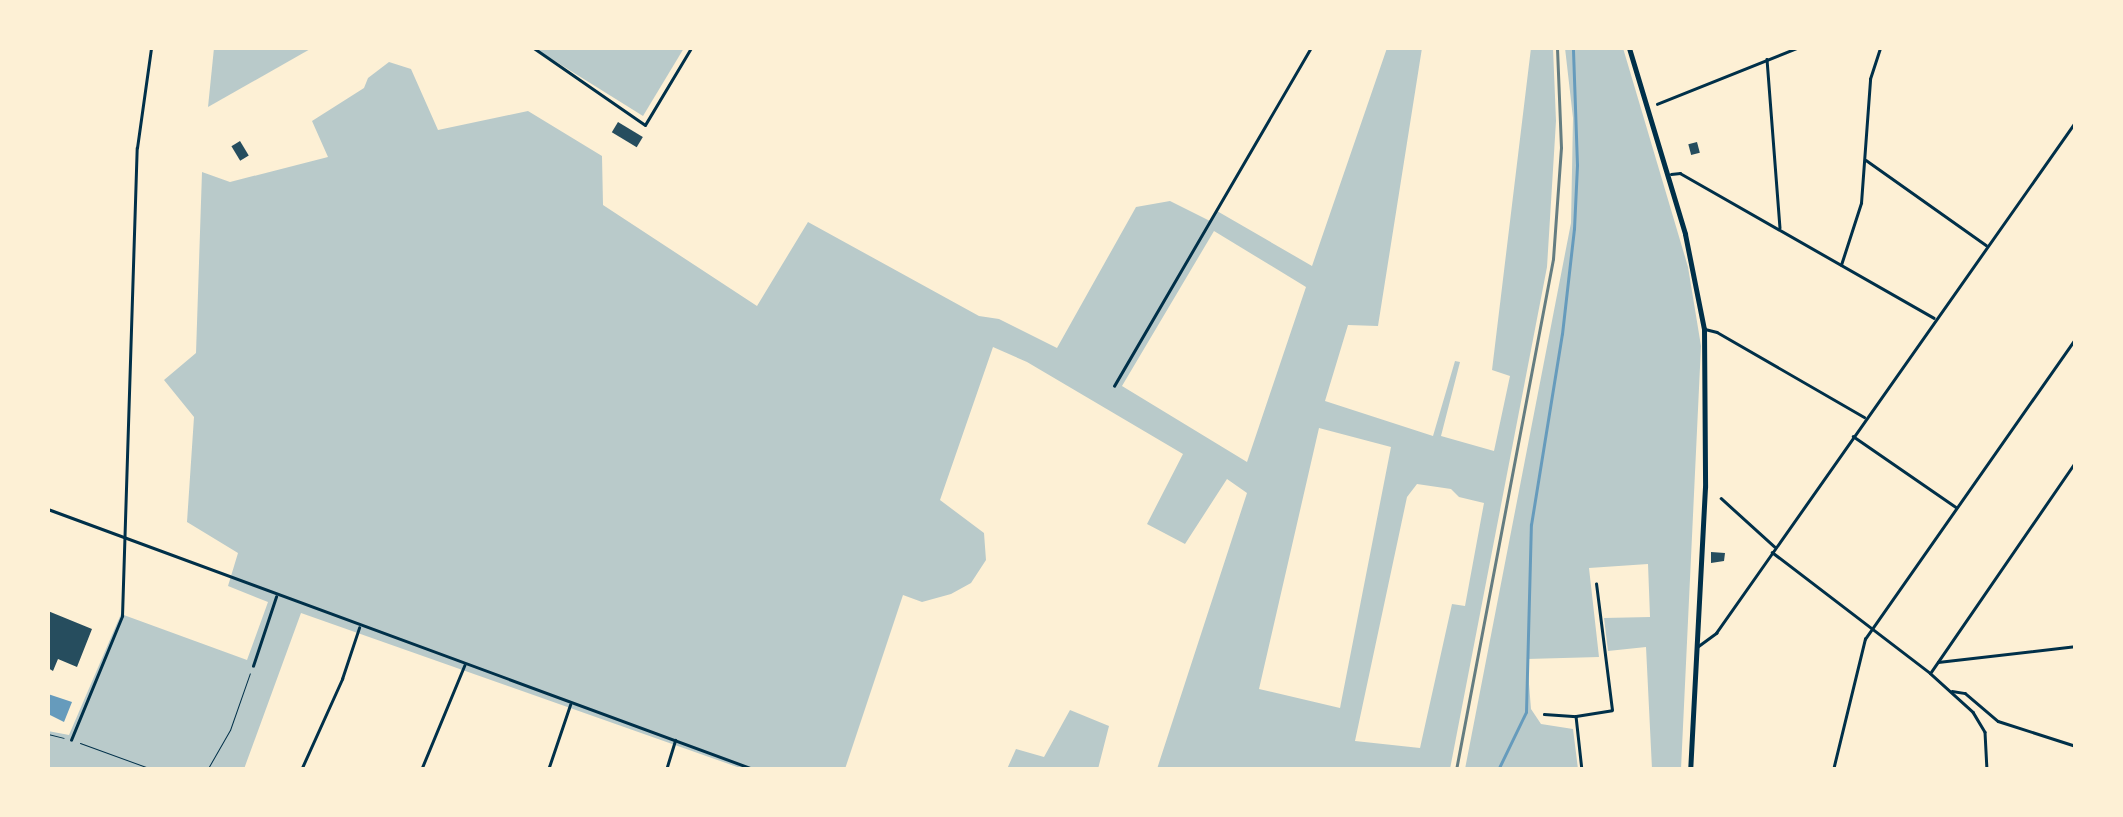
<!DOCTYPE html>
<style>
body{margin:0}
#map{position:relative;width:2123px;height:817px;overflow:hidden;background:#fdf0d5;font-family:Manrope,sans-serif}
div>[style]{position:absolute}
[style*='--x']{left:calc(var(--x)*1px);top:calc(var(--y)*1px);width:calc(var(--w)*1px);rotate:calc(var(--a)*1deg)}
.green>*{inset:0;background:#b9caca}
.water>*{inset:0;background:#669bbc}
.stream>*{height:2.5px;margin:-1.25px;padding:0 1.25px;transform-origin:1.25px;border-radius:1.25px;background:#669bbc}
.building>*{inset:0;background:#264d5e;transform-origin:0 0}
.path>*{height:1px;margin:-0.5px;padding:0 0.5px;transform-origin:0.5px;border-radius:0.5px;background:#003049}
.minor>*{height:2.5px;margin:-1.25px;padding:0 1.25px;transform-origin:1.25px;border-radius:1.25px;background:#003049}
.primary>*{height:5px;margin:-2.5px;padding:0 2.5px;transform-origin:2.5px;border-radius:2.5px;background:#003049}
.rail>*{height:2.5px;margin:-1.25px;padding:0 1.25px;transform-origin:1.25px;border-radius:1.25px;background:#657d81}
span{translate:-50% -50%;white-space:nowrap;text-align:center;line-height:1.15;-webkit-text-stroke:9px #fdf0d5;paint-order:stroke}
.frame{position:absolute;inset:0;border:50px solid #fdf0d5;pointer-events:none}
</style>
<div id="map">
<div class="green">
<i style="clip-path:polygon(214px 48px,312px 48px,208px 107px)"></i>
<i style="clip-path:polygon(534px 48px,684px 48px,643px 116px)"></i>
<i style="clip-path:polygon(evenodd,1387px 48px,1422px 48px,1378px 326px,1348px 325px,1325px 401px,1433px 436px,1455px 361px,1460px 362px,1441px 436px,1494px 451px,1510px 376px,1492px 370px,1531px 48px,1553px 48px,1556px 121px,1547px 267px,1450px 769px,1157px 769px,1247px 493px,1227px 479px,1185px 544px,1147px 524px,1183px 454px,1027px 362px,993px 347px,940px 500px,984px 533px,986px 560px,971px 583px,951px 594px,922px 602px,903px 595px,845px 769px,743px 769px,301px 613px,244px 769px,48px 769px,48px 731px,69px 735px,121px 614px,247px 660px,268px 602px,228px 586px,238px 553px,187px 522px,194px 417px,164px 380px,196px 353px,202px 172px,230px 182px,328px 157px,312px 121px,364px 88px,368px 78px,389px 62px,411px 69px,438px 130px,528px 111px,602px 156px,603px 205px,757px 306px,808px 222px,979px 316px,999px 319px,1057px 348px,1136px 207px,1170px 201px,1210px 221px,1217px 211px,1312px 266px,1387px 48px,1214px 231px,1306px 287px,1247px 462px,1122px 386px,1214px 231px,1387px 48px,1319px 428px,1391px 447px,1340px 708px,1259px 689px,1319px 428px,1387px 48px,1417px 484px,1451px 489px,1459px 497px,1484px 503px,1465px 606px,1452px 604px,1420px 748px,1355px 741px,1407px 497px,1417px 484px)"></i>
<i style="clip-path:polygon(1565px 48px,1623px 48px,1688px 267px,1701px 346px,1681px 769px,1652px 769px,1646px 647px,1608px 651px,1604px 618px,1650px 617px,1648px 564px,1589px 568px,1599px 657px,1527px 659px,1531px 709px,1541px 724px,1573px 729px,1578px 769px,1465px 769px,1571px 223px,1573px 118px)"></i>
<i style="clip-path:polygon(1070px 710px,1109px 726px,1098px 769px,1007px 769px,1016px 749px,1044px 757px)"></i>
</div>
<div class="water">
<i style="clip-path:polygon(48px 694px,72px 702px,64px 722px,48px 714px)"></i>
</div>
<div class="stream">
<i style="--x:1498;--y:770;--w:64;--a:-64.2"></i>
<i style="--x:1526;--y:712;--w:187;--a:-88.5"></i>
<i style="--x:1531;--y:525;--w:193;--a:-80.8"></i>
<i style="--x:1562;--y:334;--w:106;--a:-83.5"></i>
<i style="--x:1574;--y:229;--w:64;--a:-87.3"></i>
<i style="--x:1577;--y:165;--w:117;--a:-92"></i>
</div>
<div class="building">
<i style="left:618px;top:122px;width:29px;height:12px;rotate:31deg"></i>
<i style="left:240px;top:141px;width:17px;height:10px;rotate:59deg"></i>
<i style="left:1697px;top:142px;width:11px;height:9px;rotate:75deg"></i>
<i style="clip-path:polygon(1711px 552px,1725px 553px,1724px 561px,1711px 563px)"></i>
<i style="clip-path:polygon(48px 611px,92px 629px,77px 667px,58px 659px,53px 671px,48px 668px)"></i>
</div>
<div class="path">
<i style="--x:48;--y:734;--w:16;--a:14"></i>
<i style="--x:80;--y:743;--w:79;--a:20"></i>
<i style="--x:207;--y:770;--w:46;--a:-60.1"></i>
<i style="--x:230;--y:730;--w:60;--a:-70.7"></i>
</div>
<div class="minor">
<i style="--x:534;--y:48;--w:135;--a:34.7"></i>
<i style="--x:645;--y:125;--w:90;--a:-59.1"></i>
<i style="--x:1767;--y:59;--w:169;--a:85.6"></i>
<i style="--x:1657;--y:104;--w:151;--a:-21.8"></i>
<i style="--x:1866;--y:160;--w:147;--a:35.3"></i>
<i style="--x:1671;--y:174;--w:9;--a:-6"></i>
<i style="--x:1680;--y:173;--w:292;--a:29.7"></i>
<i style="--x:1841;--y:265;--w:65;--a:-72.1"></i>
<i style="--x:1861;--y:203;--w:124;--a:-85.8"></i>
<i style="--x:1870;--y:79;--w:33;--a:-72"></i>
<i style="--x:1705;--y:329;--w:12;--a:14"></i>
<i style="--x:1717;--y:332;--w:170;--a:30"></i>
<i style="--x:1114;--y:386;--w:391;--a:-59.8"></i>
<i style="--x:1853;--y:436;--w:125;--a:34.6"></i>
<i style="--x:1721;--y:498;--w:72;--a:42.2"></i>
<i style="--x:48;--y:509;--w:755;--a:20.24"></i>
<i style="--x:1772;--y:552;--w:199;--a:37.4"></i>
<i style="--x:1930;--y:673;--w:58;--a:42.2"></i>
<i style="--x:1973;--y:712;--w:23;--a:59"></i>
<i style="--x:1985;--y:732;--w:38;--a:87"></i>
<i style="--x:1697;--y:647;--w:24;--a:-36"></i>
<i style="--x:1716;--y:633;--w:626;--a:-54.89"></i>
<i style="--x:1938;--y:662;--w:139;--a:-6.6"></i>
<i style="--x:253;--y:666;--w:73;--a:-71.6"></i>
<i style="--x:1931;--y:672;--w:256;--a:-55.5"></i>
<i style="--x:1952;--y:691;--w:13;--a:9"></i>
<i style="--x:1965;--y:693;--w:43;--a:40.3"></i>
<i style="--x:1998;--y:721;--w:82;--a:17.8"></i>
<i style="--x:1544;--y:714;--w:32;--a:4"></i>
<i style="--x:1576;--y:716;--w:54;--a:83.7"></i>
<i style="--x:1576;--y:716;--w:36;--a:-9"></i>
<i style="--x:1612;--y:710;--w:127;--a:-97.2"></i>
<i style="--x:71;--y:740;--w:134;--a:-67.6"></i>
<i style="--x:122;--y:616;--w:468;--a:-88.2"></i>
<i style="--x:137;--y:148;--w:101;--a:-82"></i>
<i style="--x:301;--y:770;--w:100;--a:-65.7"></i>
<i style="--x:342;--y:679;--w:54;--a:-71.6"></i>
<i style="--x:421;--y:770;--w:113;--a:-67.5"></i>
<i style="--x:548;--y:770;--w:69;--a:-71.3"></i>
<i style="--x:666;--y:770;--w:31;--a:-73"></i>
<i style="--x:1833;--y:770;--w:135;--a:-76.3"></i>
<i style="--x:1865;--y:639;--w:368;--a:-55"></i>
</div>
<div class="primary">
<i style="--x:1629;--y:48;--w:194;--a:73.2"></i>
<i style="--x:1685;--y:234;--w:97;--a:78.7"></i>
<i style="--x:1704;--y:329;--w:158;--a:89.6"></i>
<i style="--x:1705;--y:487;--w:283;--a:93"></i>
</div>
<div class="rail">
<i style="--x:1456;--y:770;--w:520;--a:-79.25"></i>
<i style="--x:1553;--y:259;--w:111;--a:-85.9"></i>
<i style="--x:1561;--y:148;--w:100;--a:-92.3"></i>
</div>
<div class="frame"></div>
</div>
